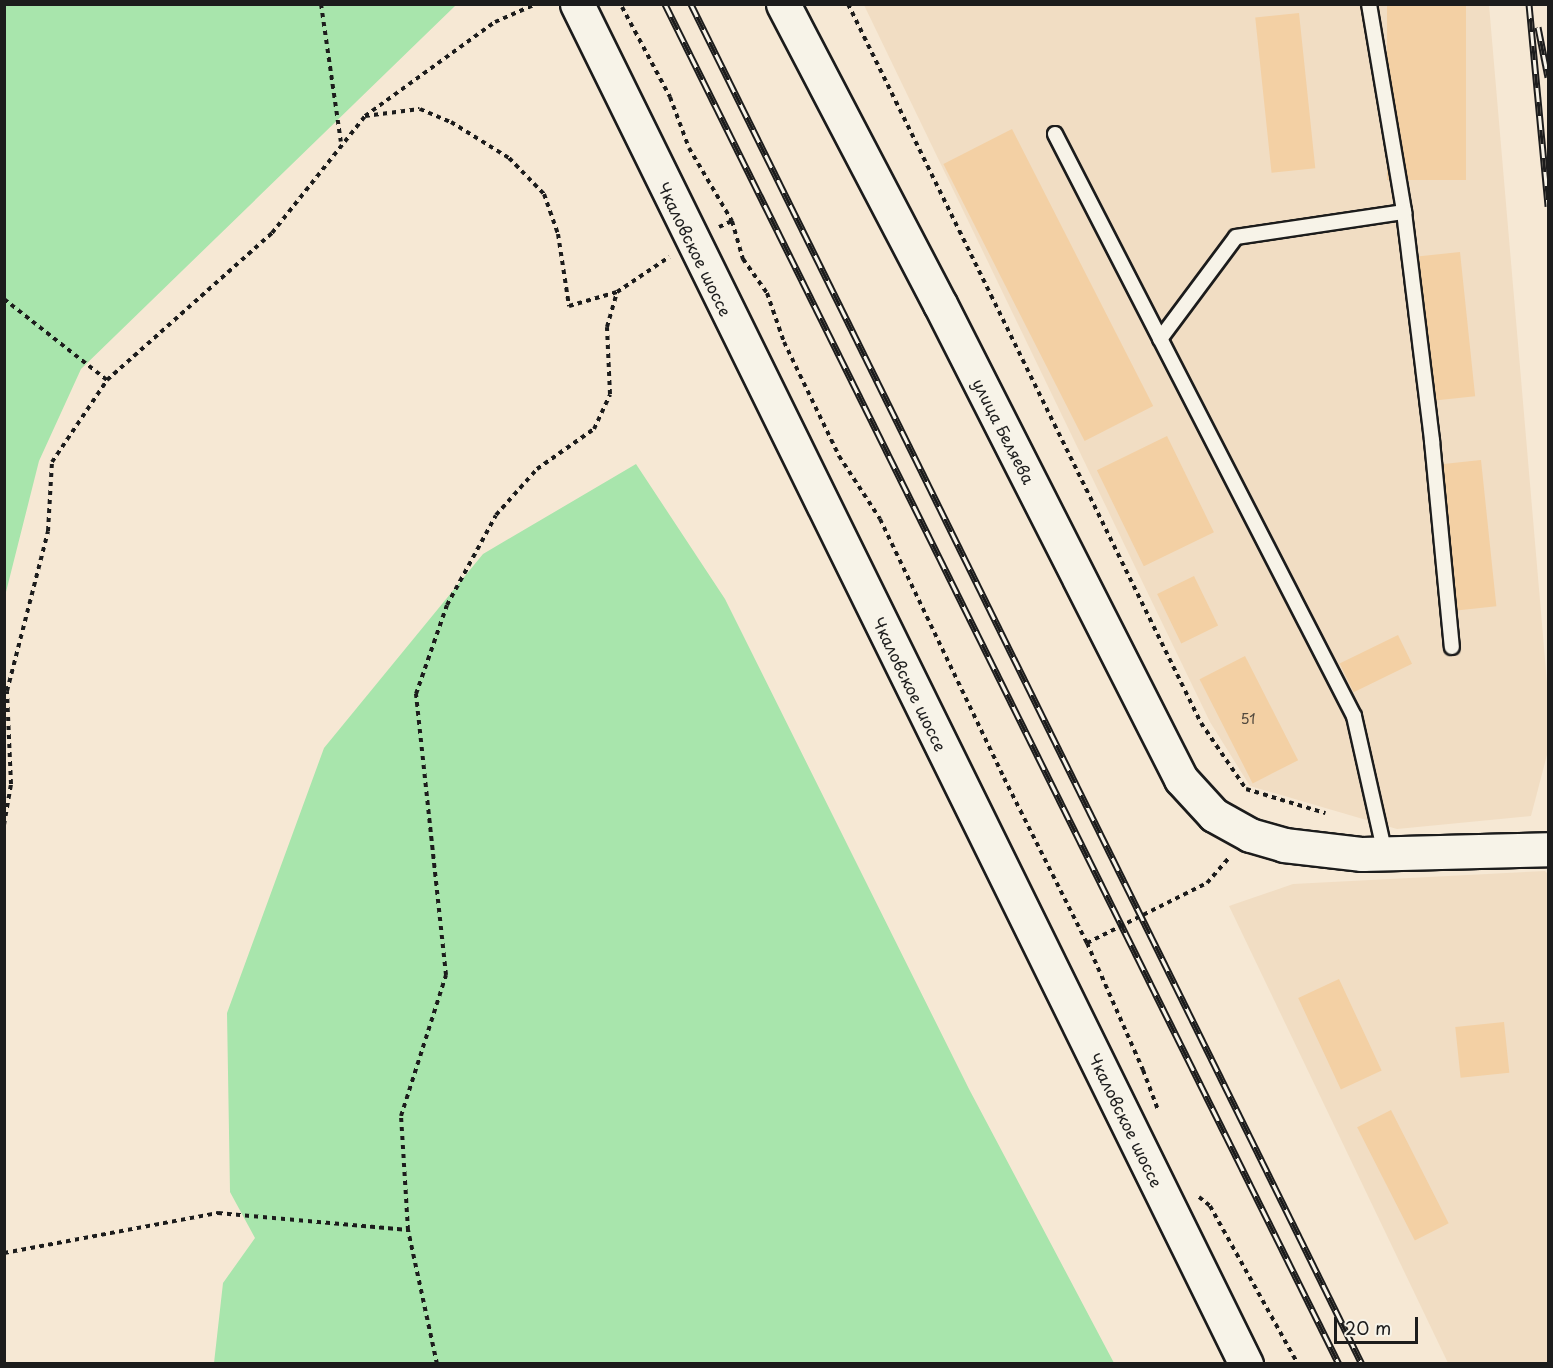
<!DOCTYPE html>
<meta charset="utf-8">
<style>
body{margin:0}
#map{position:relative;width:1553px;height:1368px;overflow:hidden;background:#f6e8d4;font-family:"Playpen Sans",sans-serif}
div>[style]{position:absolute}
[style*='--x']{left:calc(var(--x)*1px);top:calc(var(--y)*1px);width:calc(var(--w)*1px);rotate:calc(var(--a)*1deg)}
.built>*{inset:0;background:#f1ddc3}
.green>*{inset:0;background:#a8e5ac}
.building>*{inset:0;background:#f3d0a4;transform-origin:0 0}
.path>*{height:4px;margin-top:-2px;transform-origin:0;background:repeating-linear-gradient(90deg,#1c1c1c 0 4.5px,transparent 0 9px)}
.roads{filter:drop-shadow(2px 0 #1c1c1c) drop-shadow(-2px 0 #1c1c1c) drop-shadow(0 2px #1c1c1c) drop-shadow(0 -2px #1c1c1c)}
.service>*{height:14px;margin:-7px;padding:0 7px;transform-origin:7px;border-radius:7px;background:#f7f3e8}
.tertiary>*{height:33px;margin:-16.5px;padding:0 16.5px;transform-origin:16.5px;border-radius:16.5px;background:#f7f3e8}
.rail>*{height:7px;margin-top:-3.5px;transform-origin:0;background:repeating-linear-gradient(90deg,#f7f3e8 0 14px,#1c1c1c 0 28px);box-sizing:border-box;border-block:2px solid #1c1c1c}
span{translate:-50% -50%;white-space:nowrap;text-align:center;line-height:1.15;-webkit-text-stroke:4.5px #f7f3e8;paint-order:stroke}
.number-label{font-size:14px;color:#52493e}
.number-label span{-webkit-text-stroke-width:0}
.street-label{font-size:16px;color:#1c1c1c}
.frame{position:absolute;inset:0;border:6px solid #1c1c1c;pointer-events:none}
.scale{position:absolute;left:1334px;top:1317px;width:84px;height:27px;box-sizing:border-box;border:3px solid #1c1c1c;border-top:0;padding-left:8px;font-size:18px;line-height:21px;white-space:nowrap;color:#1c1c1c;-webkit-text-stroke:4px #f7f3e8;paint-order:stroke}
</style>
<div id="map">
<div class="built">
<i style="clip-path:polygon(864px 5px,1489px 5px,1548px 694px,1548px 751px,1531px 816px,1397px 829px,1250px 786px,1210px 722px)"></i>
<i style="clip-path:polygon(1545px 871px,1548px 874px,1548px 1363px,1448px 1363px,1229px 906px,1293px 884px)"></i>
</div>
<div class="green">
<i style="clip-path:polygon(5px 4px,456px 5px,81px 369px,39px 461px,5px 596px)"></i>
<i style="clip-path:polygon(636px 464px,725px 599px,969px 1089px,1114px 1363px,214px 1363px,223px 1283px,255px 1238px,230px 1192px,227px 1013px,324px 748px,483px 554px)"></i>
</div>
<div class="building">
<i style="left:1387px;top:4px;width:79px;height:176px"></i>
<i style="left:1299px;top:13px;width:156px;height:44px;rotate:84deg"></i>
<i style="left:1012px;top:129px;width:311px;height:77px;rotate:63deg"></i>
<i style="left:1460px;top:252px;width:145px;height:43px;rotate:84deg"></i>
<i style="left:1167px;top:436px;width:107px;height:78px;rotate:64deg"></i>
<i style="left:1481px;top:460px;width:147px;height:40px;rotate:84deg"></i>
<i style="left:1194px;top:576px;width:55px;height:41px;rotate:64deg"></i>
<i style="left:1398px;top:635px;width:32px;height:65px;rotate:64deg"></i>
<i style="left:1245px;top:656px;width:117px;height:51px;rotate:63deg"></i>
<i style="left:1339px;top:979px;width:101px;height:45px;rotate:65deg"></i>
<i style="left:1504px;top:1022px;width:51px;height:49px;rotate:84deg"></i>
<i style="left:1391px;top:1110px;width:127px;height:38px;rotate:63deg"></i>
</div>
<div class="path">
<i style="--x:321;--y:4;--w:139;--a:81.8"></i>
<i style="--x:615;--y:4;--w:10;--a:0"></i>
<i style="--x:848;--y:4;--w:801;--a:63.85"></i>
<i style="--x:1201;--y:723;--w:80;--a:55.7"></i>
<i style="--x:1246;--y:789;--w:83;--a:16.9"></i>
<i style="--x:622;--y:7;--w:102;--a:61.9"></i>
<i style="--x:670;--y:97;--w:54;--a:69.6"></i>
<i style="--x:689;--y:148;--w:85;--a:59.5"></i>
<i style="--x:732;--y:221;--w:40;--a:74"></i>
<i style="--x:743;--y:259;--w:42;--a:54.8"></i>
<i style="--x:767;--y:293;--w:52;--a:70.9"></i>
<i style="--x:784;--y:342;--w:127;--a:64.2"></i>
<i style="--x:839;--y:456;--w:75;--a:56.9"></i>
<i style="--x:880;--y:519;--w:287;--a:64.4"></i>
<i style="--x:1004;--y:778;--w:185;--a:63.3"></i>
<i style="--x:1087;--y:943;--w:139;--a:66.2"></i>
<i style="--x:1143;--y:1070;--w:43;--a:69.4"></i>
<i style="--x:365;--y:116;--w:55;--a:-7.3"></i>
<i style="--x:420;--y:109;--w:34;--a:23"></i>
<i style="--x:451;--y:122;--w:68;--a:31.8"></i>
<i style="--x:509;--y:158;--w:50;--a:45.8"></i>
<i style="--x:544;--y:194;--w:42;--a:70.7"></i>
<i style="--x:558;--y:234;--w:73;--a:81.3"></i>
<i style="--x:569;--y:306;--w:50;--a:-16.3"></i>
<i style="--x:719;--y:227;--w:14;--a:-25"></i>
<i style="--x:4;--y:299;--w:131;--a:38.2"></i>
<i style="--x:4;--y:825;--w:42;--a:-80.3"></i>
<i style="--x:11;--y:784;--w:93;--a:-92.5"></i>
<i style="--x:7;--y:691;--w:165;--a:-75.6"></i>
<i style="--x:48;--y:531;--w:69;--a:-86.7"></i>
<i style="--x:52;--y:462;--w:99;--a:-56.1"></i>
<i style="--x:107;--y:380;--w:221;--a:-41.7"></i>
<i style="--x:272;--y:233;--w:149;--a:-51.5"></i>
<i style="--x:365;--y:116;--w:160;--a:-35.9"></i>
<i style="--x:495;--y:22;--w:45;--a:-23.7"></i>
<i style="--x:1087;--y:943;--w:134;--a:-26.6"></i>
<i style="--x:1207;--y:883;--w:33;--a:-49"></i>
<i style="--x:4;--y:1070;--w:18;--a:90"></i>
<i style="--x:1199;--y:1197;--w:14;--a:39"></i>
<i style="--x:1210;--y:1206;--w:181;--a:60.9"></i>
<i style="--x:4;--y:1253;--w:218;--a:-10.6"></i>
<i style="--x:218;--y:1213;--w:191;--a:5.1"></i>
<i style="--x:437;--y:1364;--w:137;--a:-102.2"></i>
<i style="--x:408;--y:1230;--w:114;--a:-93.5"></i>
<i style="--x:401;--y:1116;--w:148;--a:-72.3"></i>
<i style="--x:446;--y:975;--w:283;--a:-96.1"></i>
<i style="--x:416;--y:694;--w:94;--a:-70.8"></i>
<i style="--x:447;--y:605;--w:102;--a:-61.4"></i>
<i style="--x:496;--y:515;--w:62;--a:-48.3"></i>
<i style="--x:537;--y:469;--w:70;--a:-35.1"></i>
<i style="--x:594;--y:429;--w:38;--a:-65"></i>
<i style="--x:610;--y:394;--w:67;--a:-92.6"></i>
<i style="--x:607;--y:327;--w:36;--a:-74"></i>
<i style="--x:617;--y:292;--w:63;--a:-33.9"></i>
</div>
<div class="roads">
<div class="service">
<i style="--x:1369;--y:4;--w:211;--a:80.4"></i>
<i style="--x:1404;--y:212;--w:231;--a:83"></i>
<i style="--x:1432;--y:441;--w:207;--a:84.5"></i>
<i style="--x:1055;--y:134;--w:654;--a:62.81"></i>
<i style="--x:1354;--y:716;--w:141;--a:77.3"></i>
<i style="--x:1160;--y:339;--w:127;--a:-53.3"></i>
<i style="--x:1236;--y:237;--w:170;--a:-8.5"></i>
</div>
<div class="tertiary">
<i style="--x:577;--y:4;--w:1516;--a:63.81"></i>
<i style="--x:783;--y:4;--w:339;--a:62.4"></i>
<i style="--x:940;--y:304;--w:533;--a:63.1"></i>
<i style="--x:1181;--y:779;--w:49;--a:47.5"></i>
<i style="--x:1214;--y:815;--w:41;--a:29.1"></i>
<i style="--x:1250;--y:835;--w:35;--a:16"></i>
<i style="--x:1284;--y:845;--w:79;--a:6.6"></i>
<i style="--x:1362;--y:854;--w:186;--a:-1.5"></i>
</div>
</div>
<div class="rail">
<i style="--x:665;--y:4;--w:1518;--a:63.64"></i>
<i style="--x:691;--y:4;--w:1517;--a:63.74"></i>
<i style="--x:1529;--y:4;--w:203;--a:84.6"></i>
<i style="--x:1538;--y:27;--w:51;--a:78.7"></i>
</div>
<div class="number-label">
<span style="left:1248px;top:719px">51</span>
</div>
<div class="street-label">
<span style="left:695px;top:249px;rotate:64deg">Чкаловское шоссе</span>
<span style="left:1004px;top:431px;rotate:63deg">улица Беляева</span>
<span style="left:910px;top:684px;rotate:64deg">Чкаловское шоссе</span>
<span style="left:1126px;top:1120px;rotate:64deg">Чкаловское шоссе</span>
</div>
<div class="frame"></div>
<div class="scale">20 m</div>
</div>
